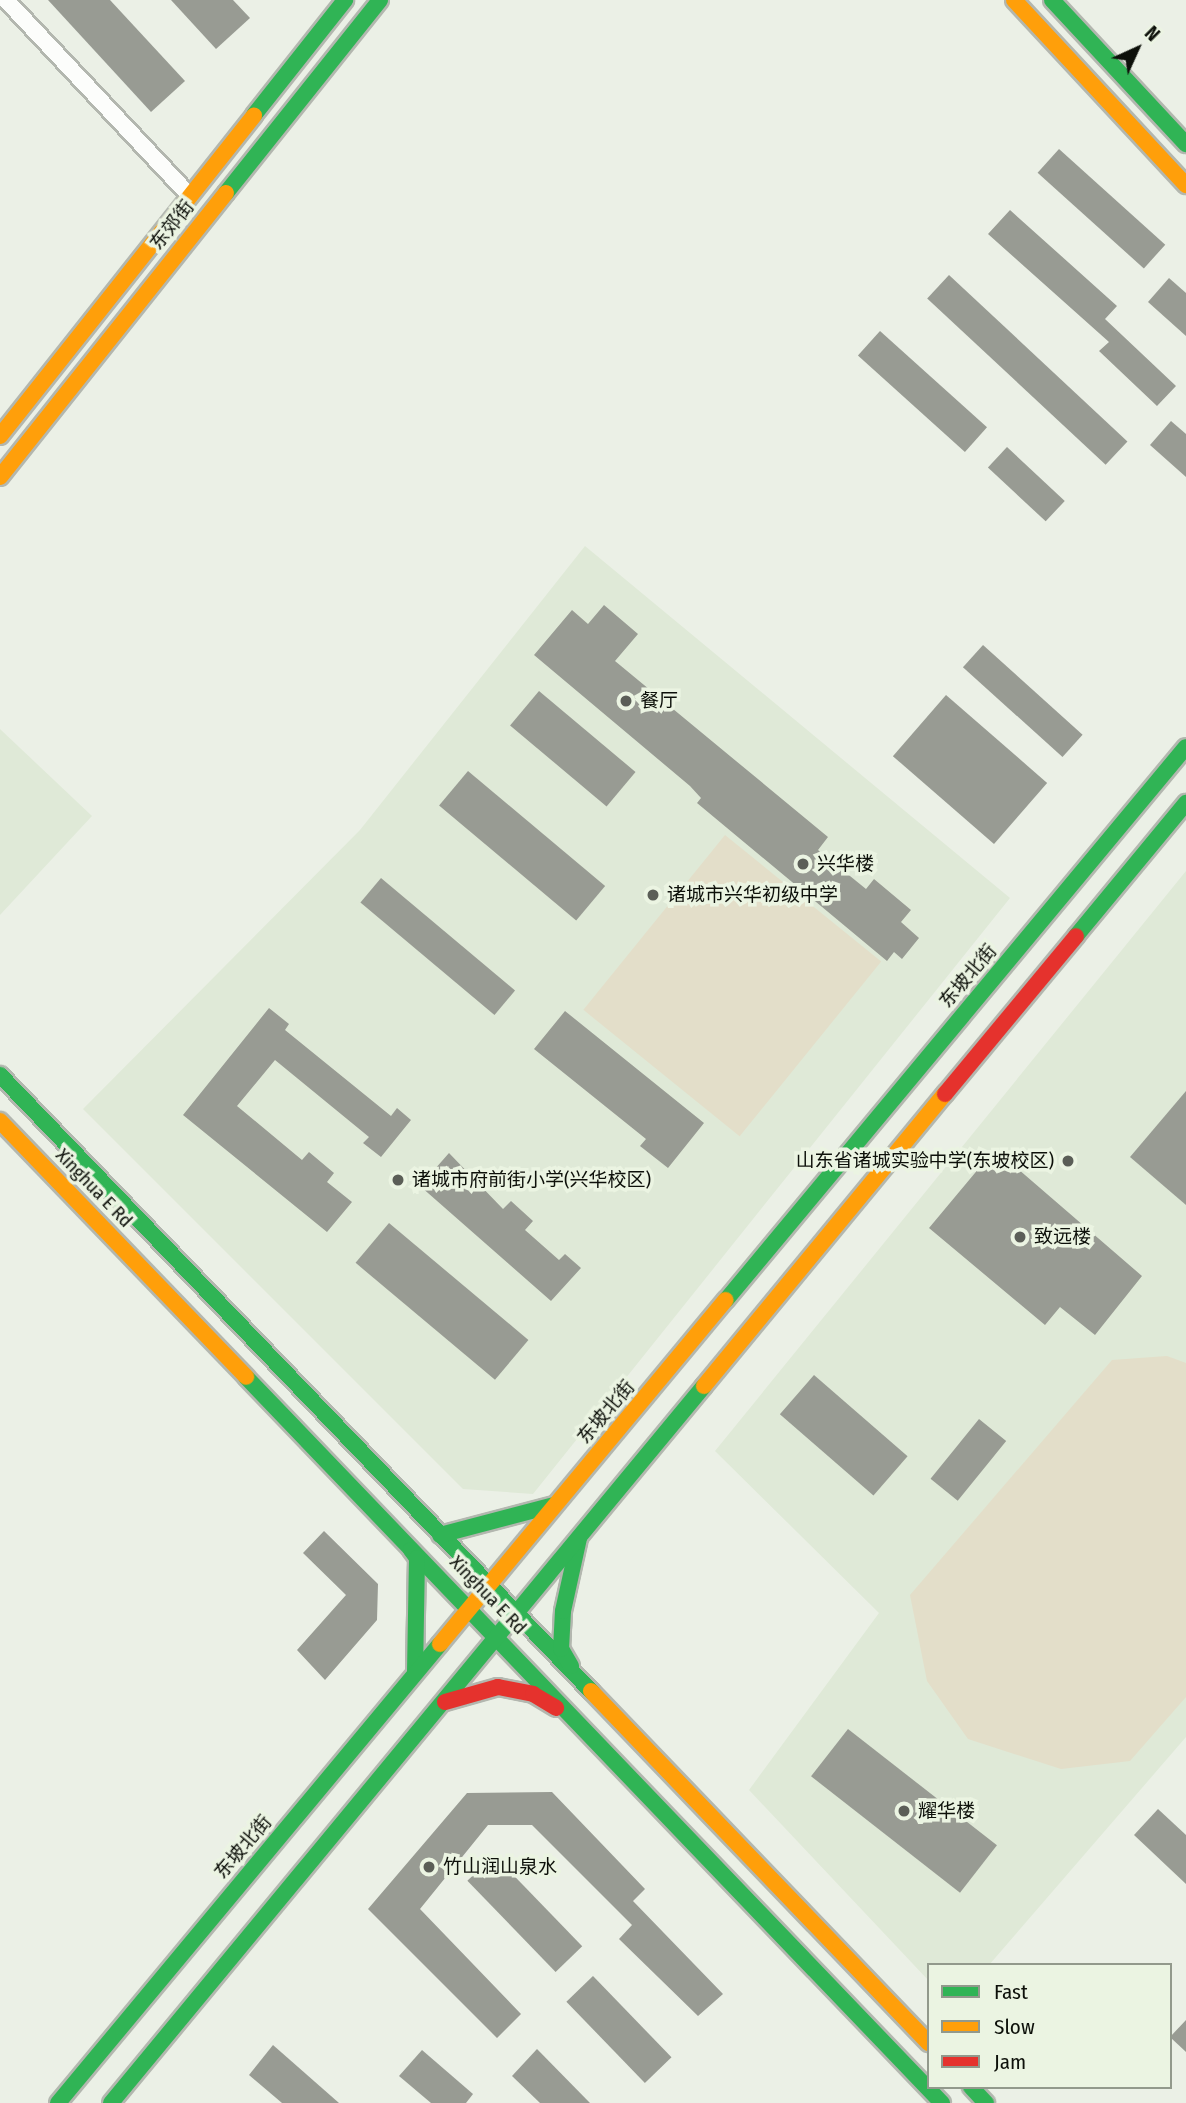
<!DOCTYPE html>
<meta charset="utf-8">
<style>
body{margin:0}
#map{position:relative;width:1186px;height:2103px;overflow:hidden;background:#ebf0e6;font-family:"Fira Sans Condensed","Noto Sans SC",sans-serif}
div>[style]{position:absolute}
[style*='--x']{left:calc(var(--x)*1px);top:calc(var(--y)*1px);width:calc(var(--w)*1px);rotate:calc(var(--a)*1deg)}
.built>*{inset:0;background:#dfe9d7}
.green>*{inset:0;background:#e3dec9;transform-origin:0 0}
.building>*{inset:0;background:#989b93;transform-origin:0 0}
.roads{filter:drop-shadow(2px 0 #b3b7af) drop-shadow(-2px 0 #b3b7af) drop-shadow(0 2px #b3b7af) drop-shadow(0 -2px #b3b7af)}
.street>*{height:16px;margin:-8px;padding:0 8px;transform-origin:8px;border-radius:8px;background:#fcfdfb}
.fast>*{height:16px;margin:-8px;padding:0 8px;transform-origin:8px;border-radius:8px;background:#30b455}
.slow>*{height:16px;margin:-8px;padding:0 8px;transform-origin:8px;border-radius:8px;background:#ff9f0a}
.jam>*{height:16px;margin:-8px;padding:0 8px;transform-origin:8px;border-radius:8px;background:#e5322d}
.dots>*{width:19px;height:19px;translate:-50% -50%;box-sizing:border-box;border:4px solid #ebf4e2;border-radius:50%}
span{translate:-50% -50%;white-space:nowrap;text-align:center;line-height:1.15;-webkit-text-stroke:7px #ebf4e2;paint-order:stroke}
.street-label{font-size:19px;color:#0d100a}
.poi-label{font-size:19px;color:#0d100a}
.left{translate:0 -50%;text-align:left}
.right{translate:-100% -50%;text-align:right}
.legend{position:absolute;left:927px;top:1963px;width:245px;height:126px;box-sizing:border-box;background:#ebf4e2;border:2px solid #92998c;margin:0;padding:9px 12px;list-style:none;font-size:21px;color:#0d100a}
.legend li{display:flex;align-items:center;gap:14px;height:35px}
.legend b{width:35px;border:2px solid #92998c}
.north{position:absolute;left:1102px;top:14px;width:70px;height:70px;-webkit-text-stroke:5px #ebf4e2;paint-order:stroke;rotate:45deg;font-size:19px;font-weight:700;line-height:28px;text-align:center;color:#0d100a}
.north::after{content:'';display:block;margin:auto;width:24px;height:32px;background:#0d100a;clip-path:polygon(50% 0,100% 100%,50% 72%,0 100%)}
</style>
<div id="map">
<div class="built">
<i style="clip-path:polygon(585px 546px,1010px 898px,533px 1494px,463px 1489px,83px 1109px,360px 830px)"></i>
<i style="clip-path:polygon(0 729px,92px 816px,0 915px)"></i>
<i style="clip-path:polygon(1186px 871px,1186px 1737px,989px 1965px,929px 1965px,929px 1981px,749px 1790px,879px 1613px,715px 1451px)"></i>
</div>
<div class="green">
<i style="left:725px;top:835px;width:201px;height:225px;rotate:39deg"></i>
<i style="clip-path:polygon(1167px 1356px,1186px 1363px,1186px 1697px,1130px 1761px,1061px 1769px,968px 1739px,927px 1681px,910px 1595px,1112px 1360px)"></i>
</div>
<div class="building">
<i style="clip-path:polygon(48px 0,110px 0,185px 81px,151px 112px)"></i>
<i style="clip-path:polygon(171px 0,233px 0,250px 18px,216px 49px)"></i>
<i style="left:1059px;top:149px;width:143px;height:32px;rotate:42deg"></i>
<i style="clip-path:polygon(1010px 210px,1117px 306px,1105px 319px,1176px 386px,1157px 406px,1099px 351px,1109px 342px,988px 234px)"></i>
<i style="left:949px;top:275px;width:244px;height:32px;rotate:43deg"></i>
<i style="clip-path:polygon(1169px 278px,1186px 293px,1186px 336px,1148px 302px)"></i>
<i style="left:880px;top:331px;width:144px;height:33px;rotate:42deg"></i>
<i style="clip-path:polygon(1171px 421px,1186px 434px,1186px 477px,1150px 445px)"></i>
<i style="left:1007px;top:447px;width:79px;height:28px;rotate:43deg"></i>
<i style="clip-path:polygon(604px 605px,638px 634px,615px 661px,828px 837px,818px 850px,866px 889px,874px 879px,911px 910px,901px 922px,919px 938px,902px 959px,894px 952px,887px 961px,697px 803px,701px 798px,690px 786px,534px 655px,572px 610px,588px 624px)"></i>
<i style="left:983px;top:645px;width:134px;height:30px;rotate:42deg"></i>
<i style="left:539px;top:691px;width:126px;height:45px;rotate:40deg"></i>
<i style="left:946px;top:695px;width:134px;height:81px;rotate:41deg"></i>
<i style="left:468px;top:771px;width:179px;height:45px;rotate:40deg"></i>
<i style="left:381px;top:878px;width:175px;height:32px;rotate:40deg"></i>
<i style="clip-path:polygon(269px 1008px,289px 1024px,285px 1030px,391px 1116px,397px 1108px,411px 1120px,381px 1157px,363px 1143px,369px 1137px,275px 1060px,237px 1106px,302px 1160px,309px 1152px,334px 1173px,327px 1182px,352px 1202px,327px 1232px,183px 1115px)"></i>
<i style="clip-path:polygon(565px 1011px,704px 1123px,668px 1168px,640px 1146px,646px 1139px,534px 1049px)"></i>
<i style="clip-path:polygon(1186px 1091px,1186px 1205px,1130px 1157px)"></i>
<i style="clip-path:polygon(995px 1149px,1142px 1276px,1095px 1335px,1060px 1307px,1045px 1325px,929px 1228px)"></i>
<i style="clip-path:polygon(449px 1153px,503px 1209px,511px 1201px,533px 1221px,525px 1230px,559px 1260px,565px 1254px,581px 1268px,551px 1301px,420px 1186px)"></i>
<i style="left:389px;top:1223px;width:182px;height:52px;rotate:40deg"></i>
<i style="left:814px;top:1375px;width:124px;height:52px;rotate:41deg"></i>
<i style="left:979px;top:1419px;width:35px;height:77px;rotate:39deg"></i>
<i style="clip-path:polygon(324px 1531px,378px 1584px,377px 1620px,325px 1680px,297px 1650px,346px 1595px,303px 1553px)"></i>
<i style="left:848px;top:1729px;width:189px;height:60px;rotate:38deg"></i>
<i style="clip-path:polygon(552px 1792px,645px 1889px,633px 1901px,723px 1994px,698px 2016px,619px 1939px,632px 1925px,532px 1825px,488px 1825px,420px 1909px,521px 2014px,497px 2038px,368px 1909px,467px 1793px)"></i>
<i style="clip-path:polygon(1158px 1809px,1186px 1835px,1186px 1884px,1134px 1835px)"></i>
<i style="left:494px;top:1855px;width:127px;height:37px;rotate:46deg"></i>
<i style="left:593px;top:1976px;width:113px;height:37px;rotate:46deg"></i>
<i style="clip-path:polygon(1186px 2020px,1186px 2052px,1170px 2037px)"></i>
<i style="clip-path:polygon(273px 2045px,339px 2103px,282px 2103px,249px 2075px)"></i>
<i style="clip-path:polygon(537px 2049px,590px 2103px,540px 2103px,512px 2076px)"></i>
<i style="clip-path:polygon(422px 2050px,473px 2094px,466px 2103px,431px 2103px,399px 2076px)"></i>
</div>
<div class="roads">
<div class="street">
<i style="--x:6;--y:0;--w:266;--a:46.8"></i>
</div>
<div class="fast">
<i style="--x:1052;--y:0;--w:197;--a:47.1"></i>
<i style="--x:254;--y:115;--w:147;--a:-51.6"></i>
<i style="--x:226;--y:193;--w:247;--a:-51.4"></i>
<i style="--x:1076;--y:936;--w:173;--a:-50.4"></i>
<i style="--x:0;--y:1075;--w:854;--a:46.19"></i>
<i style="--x:726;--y:1300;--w:719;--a:-50.25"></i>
<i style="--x:246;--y:1377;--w:1006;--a:46.21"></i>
<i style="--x:440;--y:1535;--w:118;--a:-14.7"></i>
<i style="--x:411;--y:1550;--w:10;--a:53"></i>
<i style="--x:417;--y:1558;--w:115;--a:91"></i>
<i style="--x:571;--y:1666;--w:20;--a:-120"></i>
<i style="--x:561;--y:1649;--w:38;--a:-87"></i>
<i style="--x:563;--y:1611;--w:75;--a:-77.6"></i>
<i style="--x:971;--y:2087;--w:22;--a:47"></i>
<i style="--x:58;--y:2103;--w:597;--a:-50.23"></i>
<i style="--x:111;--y:2103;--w:930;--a:-50.41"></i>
</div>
<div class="slow">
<i style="--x:1014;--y:0;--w:253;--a:47.1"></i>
<i style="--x:0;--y:436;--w:409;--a:-51.6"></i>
<i style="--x:0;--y:477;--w:363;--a:-51.5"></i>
<i style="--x:0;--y:1121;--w:355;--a:46.1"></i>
<i style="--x:704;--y:1386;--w:379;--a:-50.5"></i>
<i style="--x:440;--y:1644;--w:447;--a:-50.3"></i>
<i style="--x:591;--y:1691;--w:488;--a:46.2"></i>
</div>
<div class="jam">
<i style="--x:945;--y:1094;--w:205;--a:-50.3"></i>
<i style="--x:445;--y:1702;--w:55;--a:-15.8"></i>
<i style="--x:498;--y:1687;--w:36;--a:11"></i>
<i style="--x:533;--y:1694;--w:27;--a:31"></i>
</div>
</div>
<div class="dots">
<i style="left:626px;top:701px;background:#5b5e57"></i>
<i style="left:803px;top:864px;background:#5b5e57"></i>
<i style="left:653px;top:895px;background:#5b5e57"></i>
<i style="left:1068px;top:1161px;background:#5b5e57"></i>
<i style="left:398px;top:1180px;background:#5b5e57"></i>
<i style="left:1020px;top:1237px;background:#5b5e57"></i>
<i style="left:904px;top:1811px;background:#5b5e57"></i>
<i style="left:429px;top:1867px;background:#5b5e57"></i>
</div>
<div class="street-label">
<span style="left:172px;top:225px;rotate:-52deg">东郊街</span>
<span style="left:968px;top:976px;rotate:-50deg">东坡北街</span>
<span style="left:94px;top:1188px;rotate:46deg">Xinghua E Rd</span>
<span style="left:606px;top:1412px;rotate:-50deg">东坡北街</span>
<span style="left:488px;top:1595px;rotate:46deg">Xinghua E Rd</span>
<span style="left:243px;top:1847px;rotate:-50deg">东坡北街</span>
</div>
<div class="poi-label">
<span class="left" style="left:640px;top:701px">餐厅</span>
<span class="left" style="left:817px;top:864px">兴华楼</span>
<span class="left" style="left:667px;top:895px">诸城市兴华初级中学</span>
<span class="right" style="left:1054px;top:1161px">山东省诸城实验中学(东坡校区)</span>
<span class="left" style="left:412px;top:1180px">诸城市府前街小学(兴华校区)</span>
<span class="left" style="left:1034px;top:1237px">致远楼</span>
<span class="left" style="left:918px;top:1811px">耀华楼</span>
<span class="left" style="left:443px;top:1867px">竹山润山泉水</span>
</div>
<ul class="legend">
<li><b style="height:9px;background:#30b455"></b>Fast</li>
<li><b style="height:9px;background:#ff9f0a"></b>Slow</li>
<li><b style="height:9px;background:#e5322d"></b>Jam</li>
</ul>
<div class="north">N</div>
</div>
